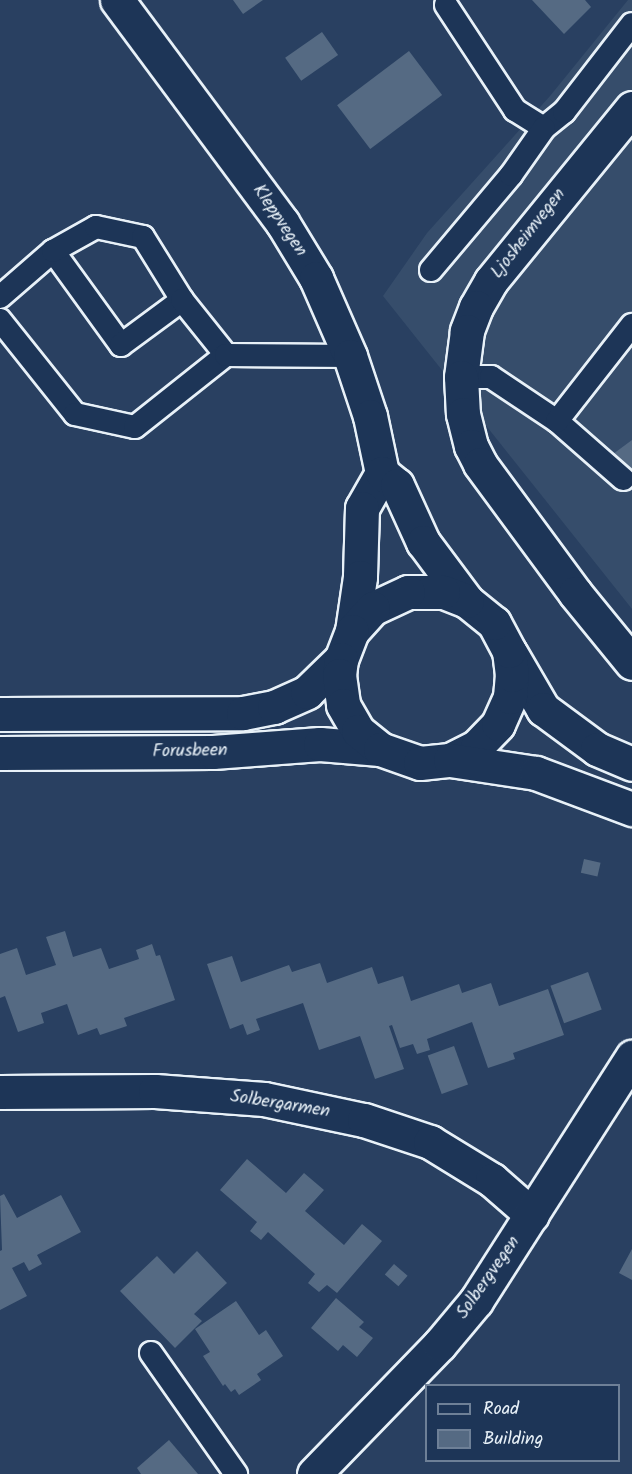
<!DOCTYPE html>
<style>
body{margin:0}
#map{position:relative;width:632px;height:1474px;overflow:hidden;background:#294061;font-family:Kalam,sans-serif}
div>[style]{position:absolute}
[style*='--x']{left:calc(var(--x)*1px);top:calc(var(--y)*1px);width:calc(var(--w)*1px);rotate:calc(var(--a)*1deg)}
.built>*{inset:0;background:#364d6b}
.building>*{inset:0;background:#556a83;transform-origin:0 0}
.roads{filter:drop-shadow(2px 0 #e8f1f8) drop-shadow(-2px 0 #e8f1f8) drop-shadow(0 2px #e8f1f8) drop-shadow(0 -2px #e8f1f8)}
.service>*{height:22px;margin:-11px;padding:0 11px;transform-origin:11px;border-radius:11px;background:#1d3557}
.minor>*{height:33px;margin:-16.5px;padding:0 16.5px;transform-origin:16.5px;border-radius:16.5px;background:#1d3557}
.secondary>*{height:33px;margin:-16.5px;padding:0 16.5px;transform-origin:16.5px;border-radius:16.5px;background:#1d3557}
.primary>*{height:33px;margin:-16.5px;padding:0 16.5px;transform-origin:16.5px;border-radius:16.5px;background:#1d3557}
span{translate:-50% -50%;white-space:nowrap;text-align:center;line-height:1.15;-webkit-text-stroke:4.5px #1d3557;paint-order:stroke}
.street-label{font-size:18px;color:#e8f1f8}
.legend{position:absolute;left:425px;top:1384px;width:195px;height:78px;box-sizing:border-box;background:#1d3557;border:2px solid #6e8097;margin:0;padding:8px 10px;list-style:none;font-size:18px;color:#e8f1f8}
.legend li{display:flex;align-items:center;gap:12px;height:30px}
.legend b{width:30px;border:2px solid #6e8097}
</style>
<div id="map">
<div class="built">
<i style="clip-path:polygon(628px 0,632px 0,632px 609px,383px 296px,427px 233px,550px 96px)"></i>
</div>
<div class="building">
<i style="clip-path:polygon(233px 0,263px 0,243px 14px)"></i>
<i style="clip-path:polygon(532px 0,585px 0,591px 7px,564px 34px)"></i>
<i style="left:322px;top:32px;width:28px;height:45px;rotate:55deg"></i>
<i style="left:409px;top:51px;width:55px;height:90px;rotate:53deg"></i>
<i style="clip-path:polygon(632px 440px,632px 487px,609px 457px)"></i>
<i style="left:584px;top:859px;width:17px;height:14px;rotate:13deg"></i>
<i style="clip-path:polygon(65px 931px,73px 957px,101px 948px,109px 969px,139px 959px,136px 950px,152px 944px,156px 956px,160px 955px,175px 1000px,124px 1018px,127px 1026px,100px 1035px,97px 1028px,78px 1035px,67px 1004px,41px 1013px,44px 1023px,18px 1032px,5px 996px,0 998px,0 954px,17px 948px,26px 975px,56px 965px,46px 937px)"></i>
<i style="clip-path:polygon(232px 956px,241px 982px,289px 965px,292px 972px,320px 963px,327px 983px,372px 967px,378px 984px,403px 976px,411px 1001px,459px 984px,462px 993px,491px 983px,499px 1006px,548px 989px,564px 1035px,513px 1053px,515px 1059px,488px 1068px,472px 1022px,427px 1039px,430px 1050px,417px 1054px,413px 1044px,400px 1048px,392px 1025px,389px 1026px,404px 1069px,375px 1079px,360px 1036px,319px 1050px,303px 1003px,256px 1019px,260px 1030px,247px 1035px,243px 1024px,230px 1029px,207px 964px)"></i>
<i style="left:588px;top:972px;width:40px;height:40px;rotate:70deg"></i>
<i style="left:454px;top:1046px;width:41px;height:28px;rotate:70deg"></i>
<i style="clip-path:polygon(247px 1159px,286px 1193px,304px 1173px,324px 1190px,305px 1211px,344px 1245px,362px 1224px,382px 1241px,337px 1293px,327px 1285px,319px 1292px,308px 1283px,315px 1274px,268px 1232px,261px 1240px,250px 1231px,257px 1222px,220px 1190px)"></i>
<i style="clip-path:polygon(4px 1194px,17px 1218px,61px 1195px,81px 1232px,37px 1255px,42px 1264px,29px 1271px,24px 1262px,12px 1268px,27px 1296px,0 1310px,0 1251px,2px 1250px,0 1196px)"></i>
<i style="clip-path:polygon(632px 1249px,632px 1280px,619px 1273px)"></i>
<i style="clip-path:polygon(197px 1251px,227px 1283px,194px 1314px,202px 1321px,175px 1348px,120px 1291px,157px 1256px,174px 1274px)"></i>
<i style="left:394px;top:1264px;width:18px;height:14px;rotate:41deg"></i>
<i style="clip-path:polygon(336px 1298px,364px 1322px,359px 1327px,373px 1338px,357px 1357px,343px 1345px,338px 1351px,311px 1328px)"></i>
<i style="clip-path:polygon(236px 1301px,259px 1335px,266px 1330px,283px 1356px,257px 1374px,261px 1380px,239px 1395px,235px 1389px,231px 1392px,225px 1384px,223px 1386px,203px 1356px,210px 1352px,195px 1329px)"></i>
<i style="clip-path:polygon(169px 1440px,198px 1474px,141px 1474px,137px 1468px)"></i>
</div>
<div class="roads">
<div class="service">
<i style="--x:446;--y:5;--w:126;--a:56.7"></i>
<i style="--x:515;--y:110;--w:34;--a:32"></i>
<i style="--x:544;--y:128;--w:26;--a:-39"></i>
<i style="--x:564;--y:112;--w:111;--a:-52.3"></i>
<i style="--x:53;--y:251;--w:116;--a:54.1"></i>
<i style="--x:121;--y:345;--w:76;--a:-36.4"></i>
<i style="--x:431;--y:270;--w:124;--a:-49.9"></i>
<i style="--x:511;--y:175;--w:57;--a:-54.9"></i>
<i style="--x:0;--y:297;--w:70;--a:-41"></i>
<i style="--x:53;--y:251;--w:49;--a:-29.2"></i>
<i style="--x:96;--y:227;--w:48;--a:12"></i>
<i style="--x:143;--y:237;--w:74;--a:58.2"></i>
<i style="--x:182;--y:300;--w:70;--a:51.3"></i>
<i style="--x:0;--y:320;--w:120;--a:51.4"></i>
<i style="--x:75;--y:414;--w:61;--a:12.2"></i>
<i style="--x:135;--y:427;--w:116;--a:-38.4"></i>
<i style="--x:226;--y:355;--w:124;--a:0.5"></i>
<i style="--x:461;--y:377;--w:30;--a:0"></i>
<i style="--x:491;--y:377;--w:79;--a:33.7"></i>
<i style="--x:557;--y:421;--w:88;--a:41.3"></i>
<i style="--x:557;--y:421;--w:122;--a:-52"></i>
<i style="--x:151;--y:1353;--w:148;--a:54.9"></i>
</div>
<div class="minor">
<i style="--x:632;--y:108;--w:223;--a:129.2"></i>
<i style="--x:491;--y:281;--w:30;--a:120"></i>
<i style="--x:476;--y:307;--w:26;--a:111"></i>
<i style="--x:467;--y:331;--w:46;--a:97.4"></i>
<i style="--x:461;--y:377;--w:37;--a:87"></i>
<i style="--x:463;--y:414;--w:33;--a:76"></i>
<i style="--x:471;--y:446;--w:20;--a:63"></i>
<i style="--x:480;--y:464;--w:160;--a:53.6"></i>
<i style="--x:575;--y:593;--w:90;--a:50.8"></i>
<i style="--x:0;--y:1092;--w:155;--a:-0.4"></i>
<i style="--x:155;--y:1091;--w:109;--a:4.2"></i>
<i style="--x:264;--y:1099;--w:102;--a:11.9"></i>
<i style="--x:364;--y:1120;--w:70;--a:18.4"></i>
<i style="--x:430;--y:1142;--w:73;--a:31.5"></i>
<i style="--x:492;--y:1180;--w:53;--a:41.2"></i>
<i style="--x:314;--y:1474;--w:181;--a:-45.9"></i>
<i style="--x:440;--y:1344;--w:56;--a:-50.1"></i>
<i style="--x:476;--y:1301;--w:290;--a:-57.4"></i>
</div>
<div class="secondary">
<i style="--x:0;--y:714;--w:243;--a:-0.2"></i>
<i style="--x:243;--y:713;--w:32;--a:-11"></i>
<i style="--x:274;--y:707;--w:36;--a:-24"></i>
<i style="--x:307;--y:692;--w:47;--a:-44.1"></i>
<i style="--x:0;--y:753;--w:213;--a:-0.3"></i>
<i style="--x:213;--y:752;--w:107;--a:-4.3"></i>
<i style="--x:320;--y:744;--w:60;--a:4.8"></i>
</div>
<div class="primary">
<i style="--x:117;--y:0;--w:277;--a:53.4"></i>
<i style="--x:282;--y:222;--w:66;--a:58.7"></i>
<i style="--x:316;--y:278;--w:85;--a:66.4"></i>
<i style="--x:350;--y:356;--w:63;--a:71.6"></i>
<i style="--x:370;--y:416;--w:58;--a:78.1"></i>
<i style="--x:382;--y:473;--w:40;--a:119.7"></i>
<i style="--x:362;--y:508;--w:69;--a:91.7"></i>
<i style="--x:360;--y:577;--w:55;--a:98.4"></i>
<i style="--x:382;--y:473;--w:19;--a:39"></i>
<i style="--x:397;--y:485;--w:63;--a:65.5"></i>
<i style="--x:423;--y:542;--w:74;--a:53.3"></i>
<i style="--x:511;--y:654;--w:64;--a:59.8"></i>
<i style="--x:543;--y:709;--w:67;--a:36.5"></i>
<i style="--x:597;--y:749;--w:38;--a:23"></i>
<i style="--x:450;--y:760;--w:30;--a:-27"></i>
<i style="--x:477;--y:746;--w:30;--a:-46"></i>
<i style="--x:498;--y:724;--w:30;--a:-66"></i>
<i style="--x:510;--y:697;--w:22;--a:-85"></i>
<i style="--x:512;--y:675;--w:24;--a:-97"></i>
<i style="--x:509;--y:651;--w:32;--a:-118"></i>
<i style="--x:494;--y:623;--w:35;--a:-141"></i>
<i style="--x:467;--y:601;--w:26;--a:-159"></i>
<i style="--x:443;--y:592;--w:35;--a:180"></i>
<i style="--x:408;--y:592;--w:38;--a:155"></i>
<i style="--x:373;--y:608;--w:31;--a:132"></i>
<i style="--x:352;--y:631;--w:30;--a:111"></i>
<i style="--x:341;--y:659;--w:16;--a:97"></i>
<i style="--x:339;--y:675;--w:30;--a:82"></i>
<i style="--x:343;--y:705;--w:30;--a:60"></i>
<i style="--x:358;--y:731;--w:28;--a:39"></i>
<i style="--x:380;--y:749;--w:42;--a:19.3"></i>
<i style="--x:420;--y:763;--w:30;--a:-6"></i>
<i style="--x:450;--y:760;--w:87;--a:8.6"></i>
<i style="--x:536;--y:773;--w:103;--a:20.6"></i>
</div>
</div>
<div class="street-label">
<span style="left:279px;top:221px;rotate:56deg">Kleppvegen</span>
<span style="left:529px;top:234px;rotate:-52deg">Ljosheimvegen</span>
<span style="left:190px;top:752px;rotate:-1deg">Forusbeen</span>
<span style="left:280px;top:1105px;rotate:9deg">Solbergarmen</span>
<span style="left:489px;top:1278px;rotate:-55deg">Solbergvegen</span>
</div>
<ul class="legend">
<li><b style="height:8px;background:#1d3557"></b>Road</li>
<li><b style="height:16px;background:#556a83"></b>Building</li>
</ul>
</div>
